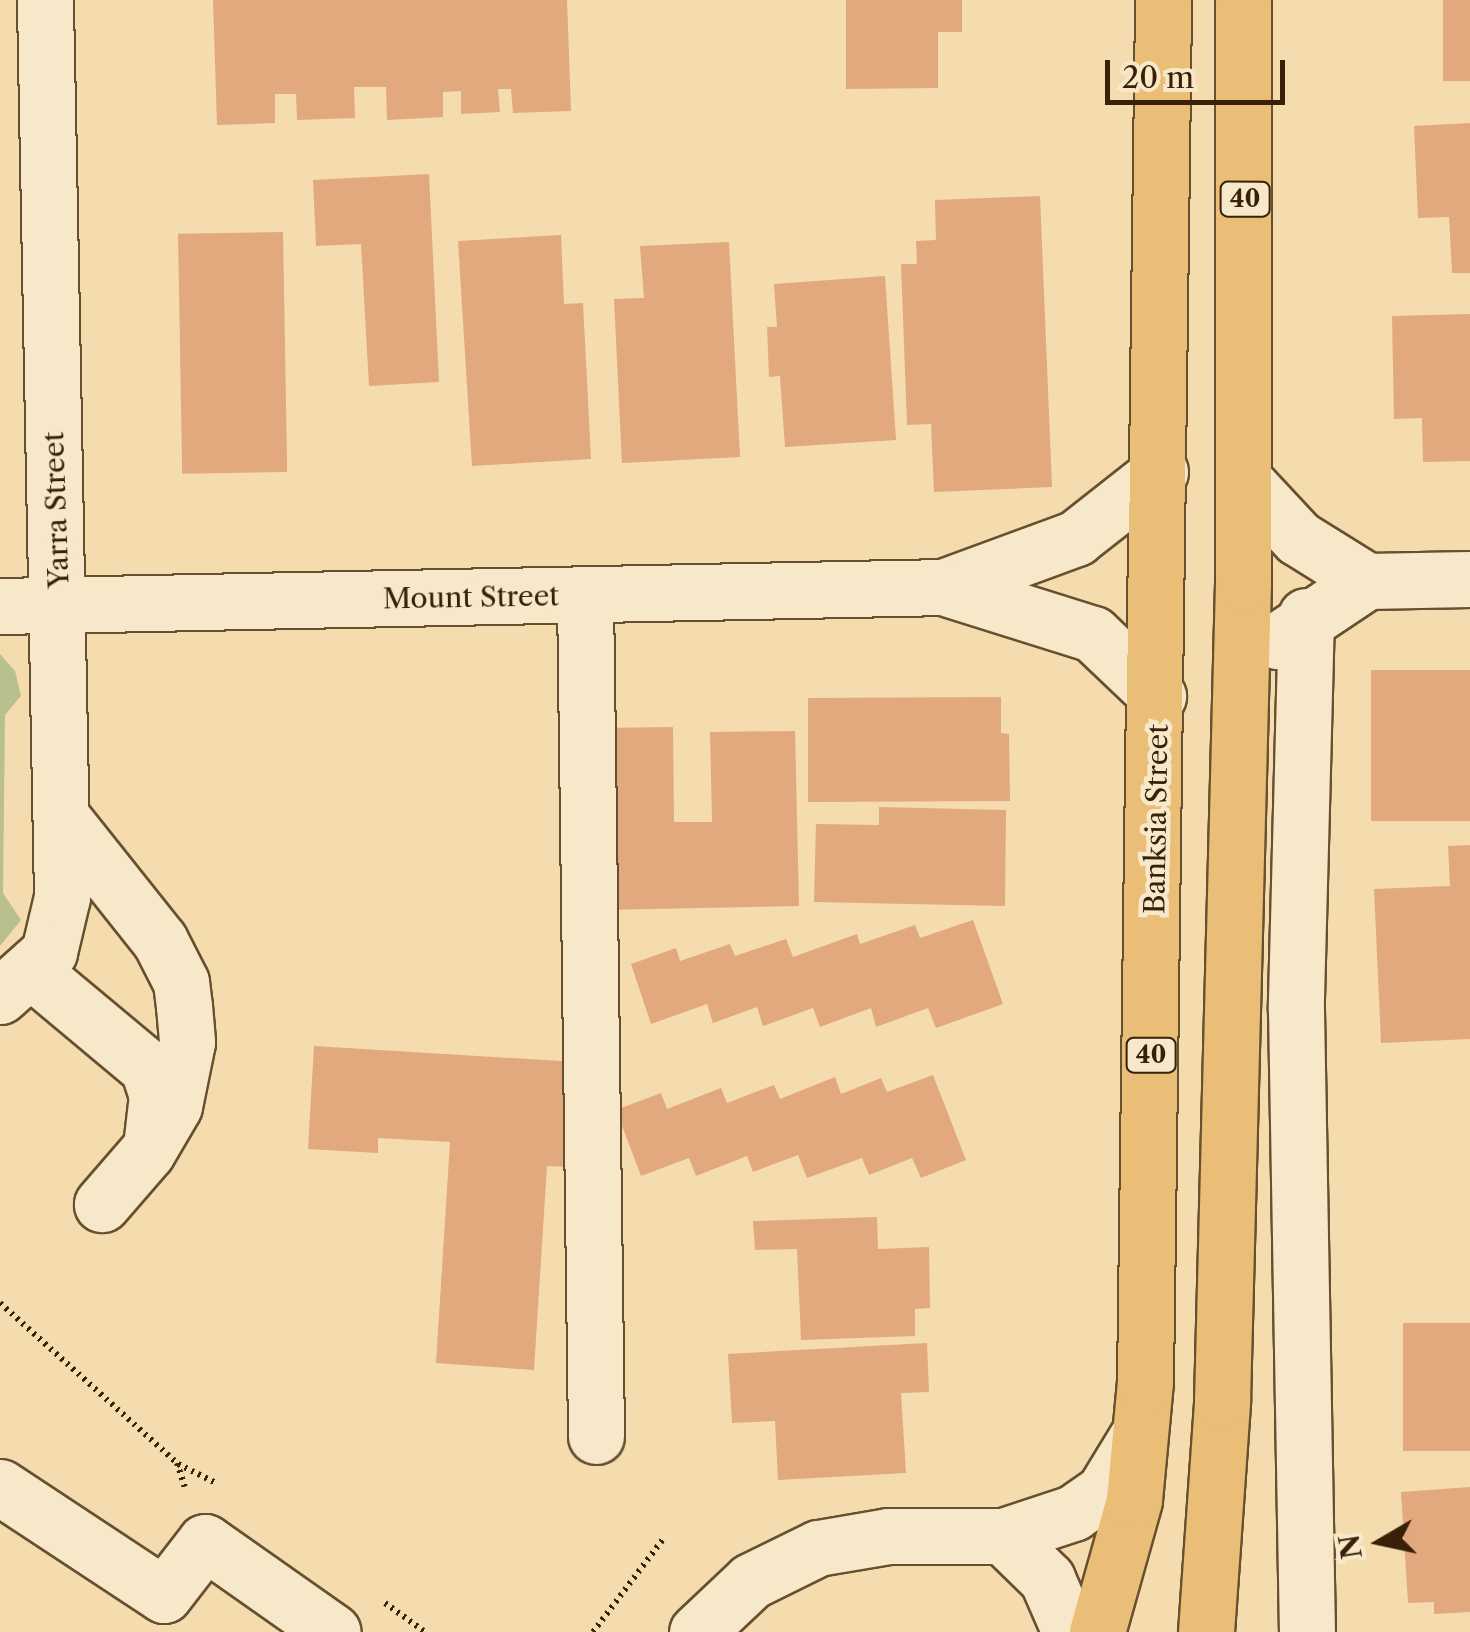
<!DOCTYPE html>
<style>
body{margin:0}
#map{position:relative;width:1470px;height:1632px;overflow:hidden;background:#f4dcae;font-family:"Libre Caslon Text",serif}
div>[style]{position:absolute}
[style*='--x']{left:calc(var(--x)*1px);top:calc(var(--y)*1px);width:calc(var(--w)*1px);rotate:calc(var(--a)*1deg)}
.green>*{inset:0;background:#b8c18e}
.building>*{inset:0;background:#e1a97d;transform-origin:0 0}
.path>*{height:6px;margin-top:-3px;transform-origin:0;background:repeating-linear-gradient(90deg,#382106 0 2.5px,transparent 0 7.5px)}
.roads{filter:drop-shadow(2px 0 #675030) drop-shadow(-2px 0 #675030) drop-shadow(0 2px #675030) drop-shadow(0 -2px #675030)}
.minor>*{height:55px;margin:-27.5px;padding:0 27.5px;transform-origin:27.5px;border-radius:27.5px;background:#f8e8ca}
.highway>*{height:55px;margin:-27.5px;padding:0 27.5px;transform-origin:27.5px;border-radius:27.5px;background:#eabe77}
span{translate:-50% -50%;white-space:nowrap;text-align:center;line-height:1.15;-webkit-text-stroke:9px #f8e8ca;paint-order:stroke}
.shield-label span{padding:2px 8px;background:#f8e8ca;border:2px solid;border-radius:8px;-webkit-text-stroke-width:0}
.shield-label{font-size:25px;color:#382106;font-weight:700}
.street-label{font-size:28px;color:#382106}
.north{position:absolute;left:1330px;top:1492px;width:100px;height:100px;-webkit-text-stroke:8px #f8e8ca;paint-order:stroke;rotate:261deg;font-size:28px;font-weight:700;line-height:40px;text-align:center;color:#382106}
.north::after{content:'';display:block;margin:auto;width:35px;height:45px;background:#382106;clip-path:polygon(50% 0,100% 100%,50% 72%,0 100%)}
.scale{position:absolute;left:1105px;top:60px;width:180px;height:45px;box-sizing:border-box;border:5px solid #382106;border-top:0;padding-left:12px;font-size:30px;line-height:35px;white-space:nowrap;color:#382106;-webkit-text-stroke:8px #f8e8ca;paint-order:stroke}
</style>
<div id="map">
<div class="green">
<i style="clip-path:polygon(0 654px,15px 671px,21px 696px,5px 715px,3px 893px,21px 920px,0 946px)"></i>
</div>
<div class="building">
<i style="clip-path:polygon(213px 0,567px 0,571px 111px,513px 113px,511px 89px,498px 89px,500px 112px,461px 114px,461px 91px,443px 92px,443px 117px,387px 120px,386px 87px,354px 87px,355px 118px,297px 120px,296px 94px,275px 94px,275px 123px,217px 125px)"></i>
<i style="clip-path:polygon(846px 0,962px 0,962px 32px,938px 32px,938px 88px,846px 89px)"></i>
<i style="left:1443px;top:0;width:27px;height:81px"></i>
<i style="clip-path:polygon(1470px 123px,1470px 273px,1452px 273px,1449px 217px,1418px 218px,1414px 126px)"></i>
<i style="clip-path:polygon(429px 174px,439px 382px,369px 386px,361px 244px,316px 246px,313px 180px)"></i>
<i style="clip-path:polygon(1040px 196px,1052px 487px,934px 492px,931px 424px,907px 425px,901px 264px,917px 264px,916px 241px,936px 240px,935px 200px)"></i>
<i style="left:283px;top:232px;width:240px;height:105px;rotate:89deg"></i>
<i style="clip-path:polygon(561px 235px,564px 304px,583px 303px,591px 459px,472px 466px,458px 241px)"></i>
<i style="clip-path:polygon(729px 242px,740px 457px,622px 463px,614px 299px,644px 298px,640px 246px)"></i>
<i style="clip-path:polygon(885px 276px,896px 440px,785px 447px,780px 376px,769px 377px,767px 327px,777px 327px,774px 284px)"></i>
<i style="clip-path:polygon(1470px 314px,1470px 461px,1423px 462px,1422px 418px,1394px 419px,1392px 316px)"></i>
<i style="left:1470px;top:670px;width:151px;height:99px;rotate:90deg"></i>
<i style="clip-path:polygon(1001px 697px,1001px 733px,1009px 734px,1010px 801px,808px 802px,808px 698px)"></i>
<i style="clip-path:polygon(673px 727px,674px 822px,712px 822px,710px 732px,795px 731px,799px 906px,600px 910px,596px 728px)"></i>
<i style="clip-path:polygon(879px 807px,1006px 810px,1005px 906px,814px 902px,816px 824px,879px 825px)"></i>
<i style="clip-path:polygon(1470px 845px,1470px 1039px,1381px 1043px,1374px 889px,1450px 886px,1448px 846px)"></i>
<i style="clip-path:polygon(973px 920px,1003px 1004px,936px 1028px,928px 1008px,876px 1027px,871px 1008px,820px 1027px,813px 1008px,763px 1026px,757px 1007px,713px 1023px,707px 1004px,651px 1024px,631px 964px,676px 948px,680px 961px,730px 944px,735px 956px,786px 939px,793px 957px,857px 934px,860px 944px,915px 925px,920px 938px)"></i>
<i style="clip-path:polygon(314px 1046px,578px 1062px,572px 1167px,547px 1166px,534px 1370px,436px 1363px,450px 1142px,378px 1138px,378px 1153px,308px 1149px)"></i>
<i style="clip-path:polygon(933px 1075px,966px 1160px,921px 1178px,912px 1158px,869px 1175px,862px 1158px,807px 1178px,798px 1155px,753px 1172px,747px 1156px,696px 1176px,689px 1158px,641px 1176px,616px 1110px,661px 1093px,667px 1109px,721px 1088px,727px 1103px,774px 1085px,780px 1099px,835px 1077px,841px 1094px,881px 1078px,887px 1092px)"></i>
<i style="clip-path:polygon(877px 1217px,878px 1249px,929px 1247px,930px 1308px,915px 1309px,915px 1336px,801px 1340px,797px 1249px,755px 1250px,753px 1221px)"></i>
<i style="left:1470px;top:1323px;width:128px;height:67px;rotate:90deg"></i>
<i style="clip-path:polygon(927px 1343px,929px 1392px,901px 1393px,906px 1473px,778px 1480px,775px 1421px,732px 1423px,728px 1354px)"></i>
<i style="clip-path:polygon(1470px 1487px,1470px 1612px,1434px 1614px,1434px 1602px,1408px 1603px,1401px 1492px)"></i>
</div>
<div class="path">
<i style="--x:0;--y:1303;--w:239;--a:42.1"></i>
<i style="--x:177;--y:1463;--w:25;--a:72"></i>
<i style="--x:178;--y:1464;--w:42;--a:26.6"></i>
<i style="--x:385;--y:1603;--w:49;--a:35.9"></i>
<i style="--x:593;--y:1632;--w:116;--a:-53"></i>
</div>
<div class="roads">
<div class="minor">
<i style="--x:1243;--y:479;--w:81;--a:47"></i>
<i style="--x:1298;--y:538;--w:81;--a:31.9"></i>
<i style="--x:943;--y:587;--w:142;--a:-20.2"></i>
<i style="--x:1076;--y:538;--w:107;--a:-38.2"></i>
<i style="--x:585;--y:595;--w:841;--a:89.25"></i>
<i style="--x:0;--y:606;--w:943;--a:-1.15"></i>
<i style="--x:943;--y:587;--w:157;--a:17.4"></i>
<i style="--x:1093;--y:634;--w:90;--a:43.6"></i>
<i style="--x:1306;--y:616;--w:394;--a:91.5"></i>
<i style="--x:1296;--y:1010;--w:622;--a:88.99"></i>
<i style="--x:1277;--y:641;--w:108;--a:-33.7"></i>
<i style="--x:1367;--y:581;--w:103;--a:-1.1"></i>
<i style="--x:63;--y:819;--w:156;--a:51.5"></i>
<i style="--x:160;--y:941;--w:46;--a:62.9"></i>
<i style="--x:181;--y:982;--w:24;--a:83"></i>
<i style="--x:184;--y:1006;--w:36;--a:85"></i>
<i style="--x:187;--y:1042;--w:65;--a:101.5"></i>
<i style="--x:174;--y:1106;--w:53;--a:120.4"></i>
<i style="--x:147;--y:1152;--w:69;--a:130.9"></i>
<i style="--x:33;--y:972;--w:150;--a:39.9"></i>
<i style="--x:148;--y:1068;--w:28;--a:72"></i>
<i style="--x:157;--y:1095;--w:43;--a:96.6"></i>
<i style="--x:0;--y:996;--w:66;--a:-41.9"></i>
<i style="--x:49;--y:952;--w:57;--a:-76.7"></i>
<i style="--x:62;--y:897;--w:897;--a:-91.09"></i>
<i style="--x:0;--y:1487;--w:196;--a:33.4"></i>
<i style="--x:164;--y:1595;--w:67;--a:-52.3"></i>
<i style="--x:205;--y:1542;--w:156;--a:35.1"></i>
<i style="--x:1003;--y:1536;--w:62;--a:44.3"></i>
<i style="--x:1047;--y:1579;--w:58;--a:66.5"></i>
<i style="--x:697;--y:1632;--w:74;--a:-43.4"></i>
<i style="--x:751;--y:1581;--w:75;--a:-26.2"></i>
<i style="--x:818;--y:1548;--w:71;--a:-9.7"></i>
<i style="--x:888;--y:1536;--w:115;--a:0"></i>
<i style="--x:1003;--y:1536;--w:74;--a:-18.2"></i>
<i style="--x:1073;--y:1513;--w:38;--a:-35"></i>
<i style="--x:1104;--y:1491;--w:69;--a:-58.6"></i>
</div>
<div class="highway">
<i style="--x:1097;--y:1632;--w:137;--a:-74.3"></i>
<i style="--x:1134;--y:1500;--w:120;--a:-84.7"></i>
<i style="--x:1145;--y:1381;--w:1381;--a:-89.25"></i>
<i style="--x:1206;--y:1632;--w:232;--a:-86"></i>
<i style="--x:1222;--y:1401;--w:819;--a:-88.53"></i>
<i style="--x:1243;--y:582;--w:582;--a:-90"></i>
</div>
</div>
<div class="shield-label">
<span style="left:1245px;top:199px">40</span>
<span style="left:1151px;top:1055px">40</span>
</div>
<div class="street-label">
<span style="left:56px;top:510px;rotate:-92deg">Yarra Street</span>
<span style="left:471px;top:597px;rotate:-1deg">Mount Street</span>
<span style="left:1156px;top:819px;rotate:-89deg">Banksia Street</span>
</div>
<div class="north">N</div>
<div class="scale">20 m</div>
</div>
